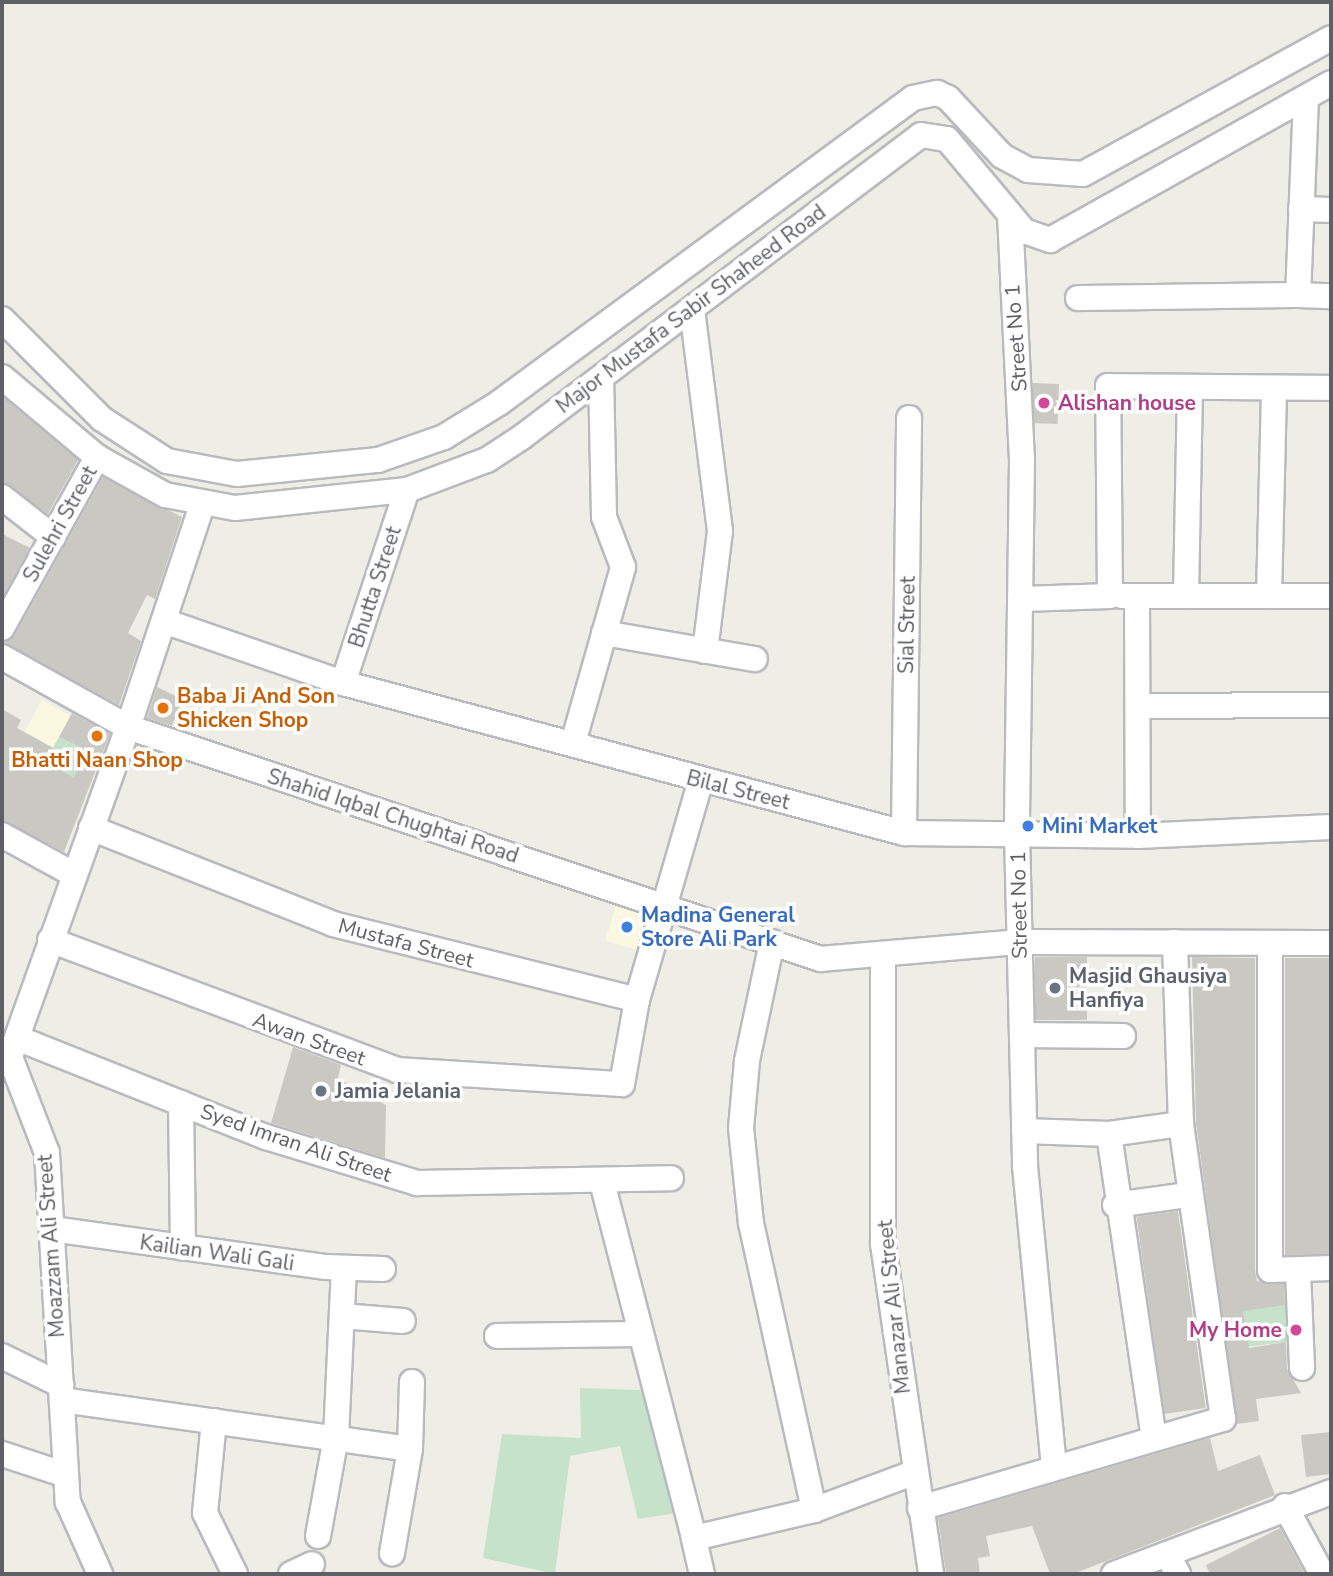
<!DOCTYPE html>
<style>
body{margin:0}
#map{position:relative;width:1333px;height:1576px;overflow:hidden;background:#eeeee6;font-family:"Nunito Sans",sans-serif}
div>[style]{position:absolute}
[style*='--x']{left:calc(var(--x)*1px);top:calc(var(--y)*1px);width:calc(var(--w)*1px);rotate:calc(var(--a)*1deg)}
.commercial>*{inset:0;background:#faf8e0;transform-origin:0 0}
.green>*{inset:0;background:#c6e2cb;transform-origin:0 0}
.building>*{inset:0;background:#cac8c3;transform-origin:0 0}
.roads{filter:drop-shadow(2px 0 #b8babe) drop-shadow(-2px 0 #b8babe) drop-shadow(0 2px #b8babe) drop-shadow(0 -2px #b8babe)}
.minor>*{height:24px;margin:-12px;padding:0 12px;transform-origin:12px;border-radius:12px;background:#fff}
.dots>*{width:19px;height:19px;translate:-50% -50%;box-sizing:border-box;border:4px solid #fff;border-radius:50%}
span{translate:-50% -50%;white-space:nowrap;text-align:center;line-height:1.15;-webkit-text-stroke:7px #fff;paint-order:stroke}
.street-label{font-size:21px;color:#5e6065}
.hotel-label{font-size:21px;color:#b23c85;font-weight:700}
.left{translate:0 -50%;text-align:left}
.right{translate:-100% -50%;text-align:right}
.food-label{font-size:21px;color:#c56008;font-weight:700}
.shop-label{font-size:21px;color:#366cbe;font-weight:700}
.worship-label{font-size:21px;color:#5b616d;font-weight:700}
.frame{position:absolute;inset:0;border:4px solid #5e6065;pointer-events:none}
</style>
<div id="map">
<div class="commercial">
<i style="left:42px;top:700px;width:33px;height:36px;rotate:29deg"></i>
<i style="left:616px;top:905px;width:34px;height:37px;rotate:17deg"></i>
</div>
<div class="green">
<i style="clip-path:polygon(59px 737px,86px 750px,75px 779px,45px 762px)"></i>
<i style="left:1288px;top:1304px;width:37px;height:46px;rotate:82deg"></i>
<i style="clip-path:polygon(580px 1388px,641px 1390px,676px 1513px,638px 1519px,620px 1446px,570px 1456px,555px 1574px,483px 1558px,502px 1434px,581px 1438px)"></i>
</div>
<div class="building">
<i style="left:1033px;top:383px;width:26px;height:40px;rotate:2deg"></i>
<i style="clip-path:polygon(2px 396px,78px 460px,48px 514px,2px 482px)"></i>
<i style="clip-path:polygon(103px 477px,182px 517px,155px 599px,147px 595px,128px 633px,141px 641px,119px 705px,4px 643px,15px 635px)"></i>
<i style="clip-path:polygon(2px 534px,30px 548px,2px 598px)"></i>
<i style="clip-path:polygon(157px 687px,182px 699px,172px 726px,147px 718px)"></i>
<i style="clip-path:polygon(2px 709px,21px 720px,17px 728px,53px 748px,45px 762px,74px 778px,86px 750px,59px 737px,72px 713px,110px 734px,64px 852px,2px 820px)"></i>
<i style="left:1035px;top:957px;width:52px;height:63px"></i>
<i style="clip-path:polygon(1192px 957px,1255px 958px,1255px 1270px,1257px 1281px,1284px 1284px,1285px 1305px,1243px 1311px,1249px 1348px,1286px 1342px,1287px 1369px,1301px 1393px,1256px 1399px,1259px 1421px,1237px 1424px,1196px 1123px)"></i>
<i style="left:1285px;top:958px;width:46px;height:297px"></i>
<i style="clip-path:polygon(293px 1047px,341px 1065px,338px 1078px,386px 1105px,385px 1158px,271px 1123px)"></i>
<i style="left:1178px;top:1211px;width:199px;height:42px;rotate:82deg"></i>
<i style="clip-path:polygon(1331px 1432px,1331px 1474px,1306px 1477px,1301px 1435px)"></i>
<i style="clip-path:polygon(1210px 1438px,1218px 1471px,1260px 1455px,1275px 1495px,1073px 1574px,1050px 1574px,1032px 1526px,986px 1536px,990px 1556px,978px 1558px,980px 1574px,946px 1574px,938px 1518px)"></i>
<i style="clip-path:polygon(1280px 1528px,1305px 1574px,1210px 1574px,1206px 1565px)"></i>
</div>
<div class="roads">
<div class="minor">
<i style="--x:1306;--y:98;--w:197;--a:92.3"></i>
<i style="--x:1298;--y:295;--w:33;--a:2"></i>
<i style="--x:1301;--y:209;--w:30;--a:2"></i>
<i style="--x:1010;--y:215;--w:246;--a:87.2"></i>
<i style="--x:1022;--y:461;--w:373;--a:90.8"></i>
<i style="--x:1017;--y:834;--w:332;--a:88.6"></i>
<i style="--x:1025;--y:1166;--w:303;--a:84.5"></i>
<i style="--x:1078;--y:298;--w:220;--a:-0.8"></i>
<i style="--x:692;--y:309;--w:224;--a:82.8"></i>
<i style="--x:720;--y:531;--w:121;--a:97.1"></i>
<i style="--x:2;--y:319;--w:141;--a:45"></i>
<i style="--x:102;--y:419;--w:77;--a:32.9"></i>
<i style="--x:167;--y:461;--w:71;--a:10.5"></i>
<i style="--x:237;--y:474;--w:142;--a:-5.7"></i>
<i style="--x:378;--y:460;--w:70;--a:-19.2"></i>
<i style="--x:444;--y:437;--w:65;--a:-31.7"></i>
<i style="--x:499;--y:403;--w:514;--a:-36.38"></i>
<i style="--x:913;--y:98;--w:25;--a:-12"></i>
<i style="--x:937;--y:93;--w:12;--a:24"></i>
<i style="--x:948;--y:98;--w:79;--a:47"></i>
<i style="--x:1002;--y:156;--w:30;--a:28"></i>
<i style="--x:1028;--y:170;--w:55;--a:4.2"></i>
<i style="--x:1083;--y:174;--w:283;--a:-28.7"></i>
<i style="--x:2;--y:377;--w:124;--a:40.1"></i>
<i style="--x:97;--y:457;--w:78;--a:29.2"></i>
<i style="--x:165;--y:495;--w:71;--a:10.5"></i>
<i style="--x:235;--y:508;--w:173;--a:-6"></i>
<i style="--x:407;--y:490;--w:85;--a:-20.6"></i>
<i style="--x:487;--y:460;--w:42;--a:-33.3"></i>
<i style="--x:522;--y:437;--w:500;--a:-37.12"></i>
<i style="--x:921;--y:135;--w:26;--a:9"></i>
<i style="--x:947;--y:139;--w:120;--a:50.1"></i>
<i style="--x:1024;--y:231;--w:28;--a:19"></i>
<i style="--x:1050;--y:240;--w:322;--a:-29.2"></i>
<i style="--x:2;--y:497;--w:65;--a:38.1"></i>
<i style="--x:202;--y:505;--w:234;--a:108.4"></i>
<i style="--x:128;--y:727;--w:730;--a:18.53"></i>
<i style="--x:820;--y:959;--w:201;--a:-4.9"></i>
<i style="--x:1020;--y:942;--w:311;--a:0.2"></i>
<i style="--x:1122;--y:596;--w:209;--a:0"></i>
<i style="--x:1137;--y:596;--w:240;--a:89.8"></i>
<i style="--x:1186;--y:596;--w:209;--a:-88.9"></i>
<i style="--x:1269;--y:596;--w:208;--a:-88.6"></i>
<i style="--x:1022;--y:599;--w:88;--a:-2"></i>
<i style="--x:1110;--y:596;--w:210;--a:-90.5"></i>
<i style="--x:1108;--y:386;--w:223;--a:0.5"></i>
<i style="--x:164;--y:621;--w:189;--a:19.1"></i>
<i style="--x:343;--y:683;--w:581;--a:14.97"></i>
<i style="--x:904;--y:833;--w:234;--a:0.7"></i>
<i style="--x:1138;--y:836;--w:193;--a:-2.7"></i>
<i style="--x:2;--y:628;--w:196;--a:-60.9"></i>
<i style="--x:604;--y:633;--w:153;--a:9.8"></i>
<i style="--x:2;--y:657;--w:144;--a:29.1"></i>
<i style="--x:128;--y:727;--w:350;--a:109.7"></i>
<i style="--x:10;--y:1057;--w:103;--a:68.9"></i>
<i style="--x:47;--y:1153;--w:350;--a:86.6"></i>
<i style="--x:68;--y:1502;--w:79;--a:66"></i>
<i style="--x:343;--y:683;--w:203;--a:-71.7"></i>
<i style="--x:1138;--y:706;--w:193;--a:-0.3"></i>
<i style="--x:573;--y:743;--w:183;--a:-74.1"></i>
<i style="--x:623;--y:567;--w:53;--a:-110.8"></i>
<i style="--x:604;--y:517;--w:139;--a:-91.2"></i>
<i style="--x:91;--y:828;--w:260;--a:21.6"></i>
<i style="--x:333;--y:924;--w:313;--a:14"></i>
<i style="--x:637;--y:1000;--w:229;--a:-73.8"></i>
<i style="--x:904;--y:833;--w:415;--a:-89.3"></i>
<i style="--x:2;--y:835;--w:81;--a:28.8"></i>
<i style="--x:50;--y:940;--w:371;--a:20.5"></i>
<i style="--x:397;--y:1070;--w:225;--a:3.6"></i>
<i style="--x:622;--y:1084;--w:85;--a:-79.9"></i>
<i style="--x:772;--y:942;--w:122;--a:101.9"></i>
<i style="--x:747;--y:1061;--w:67;--a:95.1"></i>
<i style="--x:741;--y:1128;--w:96;--a:84"></i>
<i style="--x:751;--y:1223;--w:294;--a:77.6"></i>
<i style="--x:1270;--y:943;--w:327;--a:90"></i>
<i style="--x:1270;--y:1270;--w:61;--a:-1.9"></i>
<i style="--x:883;--y:955;--w:289;--a:90"></i>
<i style="--x:883;--y:1244;--w:333;--a:81.7"></i>
<i style="--x:1022;--y:1035;--w:101;--a:0.6"></i>
<i style="--x:17;--y:1038;--w:268;--a:21.7"></i>
<i style="--x:266;--y:1137;--w:158;--a:16.9"></i>
<i style="--x:417;--y:1183;--w:254;--a:-1.1"></i>
<i style="--x:181;--y:1103;--w:145;--a:89.2"></i>
<i style="--x:1024;--y:1131;--w:85;--a:2"></i>
<i style="--x:1109;--y:1134;--w:308;--a:81.6"></i>
<i style="--x:1109;--y:1134;--w:73;--a:-7.9"></i>
<i style="--x:602;--y:1182;--w:368;--a:75.5"></i>
<i style="--x:1115;--y:1205;--w:74;--a:-7.8"></i>
<i style="--x:52;--y:1229;--w:277;--a:7.9"></i>
<i style="--x:326;--y:1267;--w:57;--a:2"></i>
<i style="--x:1298;--y:1271;--w:97;--a:87.6"></i>
<i style="--x:342;--y:1316;--w:61;--a:4.7"></i>
<i style="--x:497;--y:1336;--w:140;--a:-0.8"></i>
<i style="--x:2;--y:1356;--w:66;--a:26.2"></i>
<i style="--x:62;--y:1400;--w:351;--a:8"></i>
<i style="--x:410;--y:1449;--w:106;--a:99.8"></i>
<i style="--x:214;--y:1421;--w:92;--a:95.6"></i>
<i style="--x:205;--y:1513;--w:68;--a:63.8"></i>
<i style="--x:410;--y:1449;--w:67;--a:-88.3"></i>
<i style="--x:2;--y:1454;--w:67;--a:18.2"></i>
<i style="--x:1285;--y:1506;--w:77;--a:61.4"></i>
<i style="--x:920;--y:1508;--w:316;--a:-16.4"></i>
<i style="--x:1223;--y:1419;--w:298;--a:-98.1"></i>
<i style="--x:1181;--y:1124;--w:182;--a:-91.9"></i>
<i style="--x:318;--y:1536;--w:101;--a:-79.7"></i>
<i style="--x:336;--y:1437;--w:169;--a:-87.3"></i>
<i style="--x:1167;--y:1554;--w:23;--a:61"></i>
<i style="--x:291;--y:1574;--w:23;--a:-25"></i>
<i style="--x:702;--y:1574;--w:37;--a:-103"></i>
<i style="--x:694;--y:1538;--w:123;--a:-13.1"></i>
<i style="--x:814;--y:1510;--w:106;--a:-20.5"></i>
<i style="--x:1114;--y:1574;--w:232;--a:-20.7"></i>
</div>
</div>
<div class="dots">
<i style="left:1044px;top:403px;background:#d1479c"></i>
<i style="left:163px;top:708px;background:#e8710a"></i>
<i style="left:97px;top:736px;background:#e8710a"></i>
<i style="left:1028px;top:826px;background:#3f7fe0"></i>
<i style="left:627px;top:927px;background:#3f7fe0"></i>
<i style="left:1055px;top:988px;background:#6b7280"></i>
<i style="left:321px;top:1091px;background:#6b7280"></i>
<i style="left:1296px;top:1330px;background:#d1479c"></i>
</div>
<div class="street-label">
<span style="left:691px;top:309px;rotate:-37deg">Major Mustafa Sabir Shaheed Road</span>
<span style="left:1016px;top:338px;rotate:-94deg">Street No 1</span>
<span style="left:60px;top:524px;rotate:-61deg">Sulehri Street</span>
<span style="left:375px;top:587px;rotate:-72deg">Bhutta Street</span>
<span style="left:907px;top:625px;rotate:-89deg">Sial Street</span>
<span style="left:738px;top:790px;rotate:14deg">Bilal Street</span>
<span style="left:393px;top:816px;rotate:18deg">Shahid Iqbal Chughtai Road</span>
<span style="left:1019px;top:905px;rotate:-91deg">Street No 1</span>
<span style="left:406px;top:943px;rotate:15deg">Mustafa Street</span>
<span style="left:309px;top:1039px;rotate:20deg">Awan Street</span>
<span style="left:296px;top:1143px;rotate:19deg">Syed Imran Ali Street</span>
<span style="left:51px;top:1246px;rotate:-94deg">Moazzam Ali Street</span>
<span style="left:217px;top:1253px;rotate:8deg">Kailian Wali Gali</span>
<span style="left:894px;top:1307px;rotate:-96deg">Manazar Ali Street</span>
</div>
<div class="hotel-label">
<span class="left" style="left:1058px;top:403px">Alishan house</span>
<span class="right" style="left:1282px;top:1330px">My Home</span>
</div>
<div class="food-label">
<span class="left" style="left:177px;top:708px">Baba Ji And Son<br>Shicken Shop</span>
<span style="left:97px;top:760px">Bhatti Naan Shop</span>
</div>
<div class="shop-label">
<span class="left" style="left:1042px;top:826px">Mini Market</span>
<span class="left" style="left:641px;top:927px">Madina General<br>Store Ali Park</span>
</div>
<div class="worship-label">
<span class="left" style="left:1069px;top:988px">Masjid Ghausiya<br>Hanfiya</span>
<span class="left" style="left:335px;top:1091px">Jamia Jelania</span>
</div>
<div class="frame"></div>
</div>
